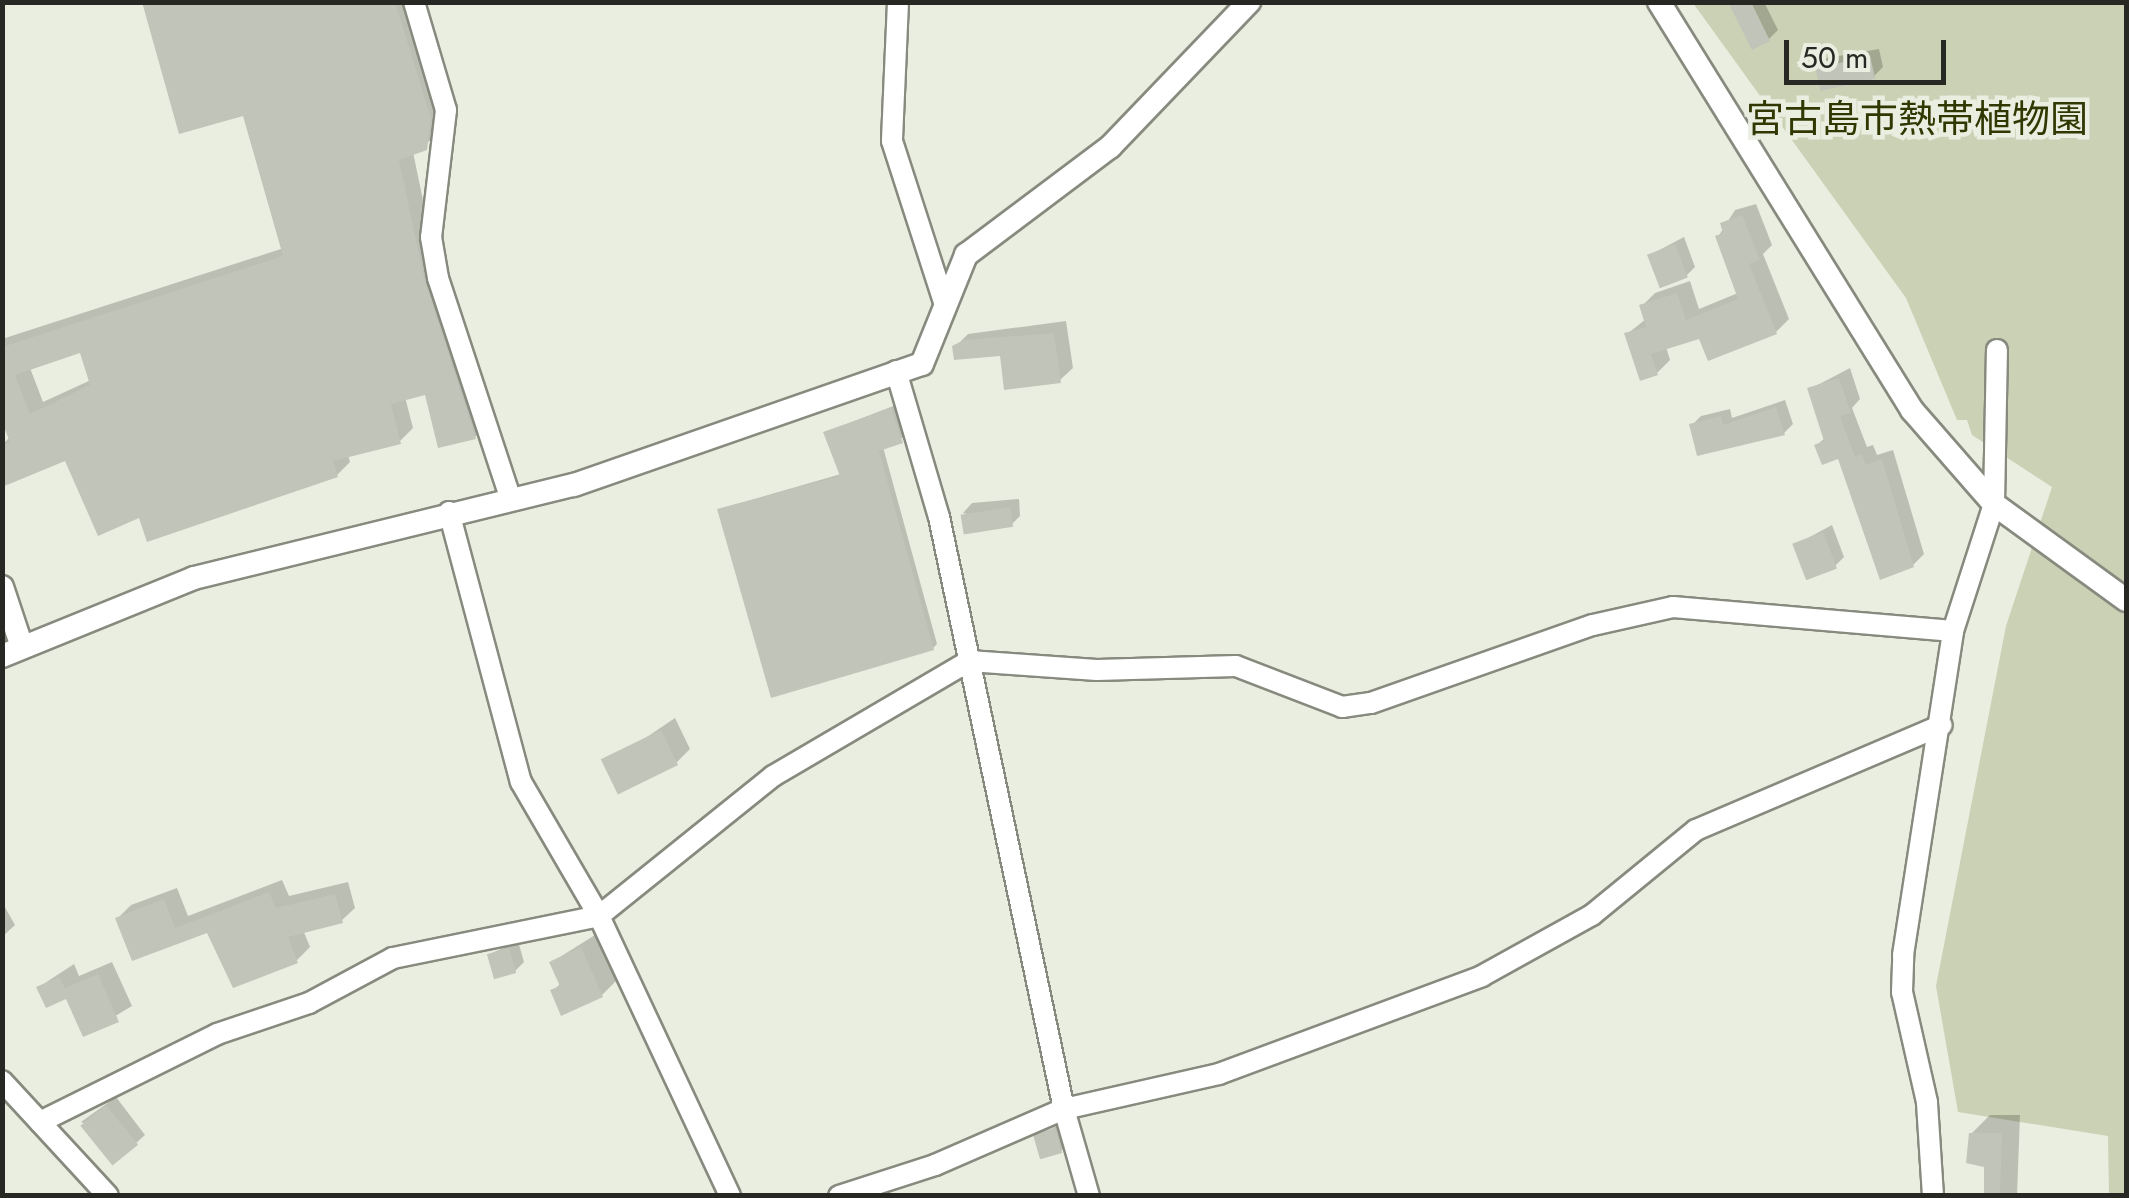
<!DOCTYPE html>
<meta charset="utf-8">
<style>
body{margin:0}
#map{position:relative;width:2129px;height:1198px;overflow:hidden;background:#eaeee0;font-family:Jost,"Noto Sans JP",sans-serif}
div>[style]{position:absolute}
[style*='--x']{left:calc(var(--x)*1px);top:calc(var(--y)*1px);width:calc(var(--w)*1px);rotate:calc(var(--a)*1deg)}
.green>*{inset:0;background:#cbd1b5}
.shadow>*{inset:0;background:#0003}
.building>*{inset:0;background:#c1c4b8;transform-origin:0 0}
.roads{filter:drop-shadow(2px 0 #878a7e) drop-shadow(-2px 0 #878a7e) drop-shadow(0 2px #878a7e) drop-shadow(0 -2px #878a7e)}
.minor>*{height:20px;margin:-10px;padding:0 10px;transform-origin:10px;border-radius:10px;background:#fff}
.tertiary>*{height:22px;margin:-11px;padding:0 11px;transform-origin:11px;border-radius:11px;background:#fff}
span{translate:-50% -50%;white-space:nowrap;text-align:center;line-height:1.15;-webkit-text-stroke:9px #eaeee0;paint-order:stroke}
.park-label{font-size:38px;color:#303700}
.frame{position:absolute;inset:0;border:5px solid #272823;pointer-events:none}
.scale{position:absolute;left:1784px;top:40px;width:162px;height:45px;box-sizing:border-box;border:5px solid #272823;border-top:0;padding-left:12px;font-size:30px;line-height:35px;white-space:nowrap;color:#272823;-webkit-text-stroke:8px #eaeee0;paint-order:stroke}
</style>
<div id="map">
<div class="green">
<i style="clip-path:polygon(1693px 3px,2126px 3px,2126px 1195px,2109px 1195px,2108px 1136px,1958px 1112px,1936px 986px,2006px 626px,2052px 487px,1972px 435px,1967px 420px,1957px 420px,1906px 298px)"></i>
</div>
<div class="shadow">
<i style="clip-path:polygon(evenodd,145px 2px,411px 2px,443px 104px,440px 134px,413px 152px,437px 268px,488px 424px,475px 437px,427px 392px,405px 397px,413px 428px,400px 441px,348px 455px,350px 462px,337px 475px,140px 515px,66px 458px,2px 484px,2px 445px,11px 436px,2px 415px,2px 339px,284px 248px,245px 113px,145px 2px,82px 350px,91px 380px,43px 402px,30px 368px,82px 350px)"></i>
<i style="clip-path:polygon(1736px 2px,1764px 2px,1778px 30px,1769px 39px)"></i>
<i style="clip-path:polygon(1879px 49px,1883px 67px,1874px 76px,1818px 68px,1827px 58px)"></i>
<i style="clip-path:polygon(1756px 204px,1772px 245px,1763px 254px,1789px 319px,1776px 332px,1700px 336px,1666px 347px,1670px 360px,1657px 373px,1627px 334px,1646px 319px,1642px 306px,1655px 293px,1690px 281px,1699px 309px,1738px 293px,1718px 237px,1735px 210px)"></i>
<i style="clip-path:polygon(1684px 237px,1695px 267px,1686px 276px,1650px 255px)"></i>
<i style="clip-path:polygon(1066px 321px,1073px 368px,1060px 380px,1002px 354px,955px 347px,968px 334px)"></i>
<i style="clip-path:polygon(1850px 368px,1860px 399px,1852px 408px,1867px 447px,1873px 445px,1877px 455px,1893px 450px,1924px 554px,1913px 565px,1840px 456px,1817px 445px,1826px 437px,1810px 389px)"></i>
<i style="clip-path:polygon(1785px 400px,1793px 424px,1784px 433px,1692px 425px,1701px 416px,1730px 409px,1732px 418px)"></i>
<i style="clip-path:polygon(896px 405px,906px 436px,883px 447px,937px 644px,933px 648px,720px 509px,841px 474px,826px 432px)"></i>
<i style="clip-path:polygon(1019px 499px,1020px 516px,1011px 525px,963px 513px,972px 503px)"></i>
<i style="clip-path:polygon(1832px 525px,1844px 557px,1835px 566px,1795px 545px)"></i>
<i style="clip-path:polygon(675px 718px,690px 749px,676px 763px,607px 764px)"></i>
<i style="clip-path:polygon(282px 880px,289px 896px,348px 882px,355px 908px,341px 921px,303px 930px,310px 947px,297px 960px,235px 985px,209px 929px,133px 958px,118px 918px,131px 905px,177px 888px,188px 916px)"></i>
<i style="clip-path:polygon(2px 902px,15px 925px,2px 937px)"></i>
<i style="clip-path:polygon(595px 935px,616px 981px,602px 995px,553px 991px,561px 983px,552px 962px)"></i>
<i style="clip-path:polygon(518px 941px,524px 962px,515px 971px,490px 954px)"></i>
<i style="clip-path:polygon(112px 962px,132px 1006px,85px 1034px,67px 995px,39px 987px,74px 964px,79px 976px)"></i>
<i style="clip-path:polygon(116px 1097px,145px 1135px,136px 1143px,81px 1122px)"></i>
<i style="clip-path:polygon(1990px 1115px,2020px 1115px,2017px 1196px,1987px 1196px,1986px 1165px,1971px 1134px)"></i>
<i style="clip-path:polygon(1064px 1121px,1070px 1142px,1061px 1151px,1037px 1138px)"></i>
</div>
<div class="building">
<i style="clip-path:polygon(evenodd,142px 2px,395px 2px,431px 118px,427px 150px,399px 160px,425px 282px,476px 439px,438px 448px,425px 395px,391px 404px,401px 444px,333px 461px,338px 477px,147px 542px,139px 518px,98px 536px,65px 461px,2px 487px,2px 445px,10px 442px,2px 422px,2px 347px,283px 256px,243px 116px,179px 134px,142px 2px,80px 353px,90px 385px,30px 414px,15px 375px,80px 353px)"></i>
<i style="clip-path:polygon(1728px 2px,1751px 2px,1770px 41px,1752px 50px)"></i>
<i style="left:1870px;top:56px;width:23px;height:56px;rotate:77deg"></i>
<i style="clip-path:polygon(1742px 215px,1760px 260px,1749px 264px,1777px 334px,1708px 361px,1699px 339px,1651px 354px,1658px 375px,1640px 381px,1624px 333px,1646px 327px,1639px 305px,1677px 293px,1686px 320px,1738px 299px,1715px 236px,1723px 233px,1720px 223px)"></i>
<i style="left:1675px;top:244px;width:36px;height:30px;rotate:69deg"></i>
<i style="clip-path:polygon(1054px 333px,1061px 383px,1004px 390px,1000px 356px,954px 360px,952px 346px,964px 340px)"></i>
<i style="clip-path:polygon(1839px 378px,1851px 413px,1840px 416px,1855px 457px,1862px 454px,1866px 465px,1882px 459px,1914px 567px,1880px 580px,1838px 459px,1822px 465px,1814px 445px,1824px 441px,1807px 388px)"></i>
<i style="clip-path:polygon(1776px 407px,1785px 435px,1697px 456px,1689px 424px,1721px 416px,1723px 425px)"></i>
<i style="clip-path:polygon(891px 408px,903px 443px,879px 451px,934px 650px,771px 698px,717px 509px,840px 476px,823px 432px)"></i>
<i style="left:1010px;top:507px;width:20px;height:50px;rotate:81deg"></i>
<i style="left:1823px;top:532px;width:39px;height:33px;rotate:69deg"></i>
<i style="left:661px;top:730px;width:39px;height:67px;rotate:64deg"></i>
<i style="clip-path:polygon(269px 892px,276px 908px,335px 894px,343px 923px,288px 937px,298px 963px,233px 988px,207px 933px,132px 961px,115px 918px,164px 899px,175px 928px)"></i>
<i style="clip-path:polygon(581px 947px,603px 997px,561px 1016px,550px 990px,560px 986px,549px 962px)"></i>
<i style="left:509px;top:948px;width:26px;height:23px;rotate:74deg"></i>
<i style="clip-path:polygon(98px 974px,119px 1022px,83px 1037px,66px 999px,46px 1008px,36px 987px,59px 977px,65px 988px)"></i>
<i style="left:106px;top:1105px;width:51px;height:33px;rotate:51deg"></i>
<i style="left:1055px;top:1128px;width:26px;height:23px;rotate:74deg"></i>
<i style="clip-path:polygon(1969px 1133px,2002px 1133px,2000px 1196px,1984px 1196px,1984px 1167px,1966px 1163px)"></i>
</div>
<div class="roads">
<div class="minor">
<i style="--x:414;--y:2;--w:113;--a:73.5"></i>
<i style="--x:446;--y:110;--w:128;--a:96.7"></i>
<i style="--x:431;--y:237;--w:42;--a:80.3"></i>
<i style="--x:438;--y:278;--w:231;--a:71.8"></i>
<i style="--x:898;--y:2;--w:139;--a:92.5"></i>
<i style="--x:892;--y:141;--w:169;--a:72.1"></i>
<i style="--x:896;--y:371;--w:152;--a:73.6"></i>
<i style="--x:939;--y:517;--w:605;--a:78.08"></i>
<i style="--x:1064;--y:1109;--w:91;--a:74"></i>
<i style="--x:449;--y:512;--w:279;--a:75.1"></i>
<i style="--x:521;--y:782;--w:155;--a:59.8"></i>
<i style="--x:599;--y:916;--w:309;--a:64.9"></i>
<i style="--x:2;--y:1081;--w:156;--a:47.3"></i>
<i style="--x:40;--y:1122;--w:198;--a:-26.4"></i>
<i style="--x:217;--y:1034;--w:97;--a:-18.6"></i>
<i style="--x:309;--y:1003;--w:95;--a:-28.2"></i>
<i style="--x:393;--y:958;--w:210;--a:-11.5"></i>
<i style="--x:599;--y:916;--w:223;--a:-38.8"></i>
<i style="--x:773;--y:776;--w:227;--a:-30.4"></i>
<i style="--x:969;--y:661;--w:128;--a:4"></i>
<i style="--x:1097;--y:670;--w:139;--a:-1.6"></i>
<i style="--x:1236;--y:666;--w:114;--a:21.1"></i>
<i style="--x:1342;--y:707;--w:29;--a:-8"></i>
<i style="--x:1371;--y:703;--w:235;--a:-19.4"></i>
<i style="--x:1593;--y:625;--w:82;--a:-12.7"></i>
<i style="--x:1673;--y:607;--w:281;--a:4.9"></i>
<i style="--x:839;--y:1196;--w:101;--a:-17.9"></i>
<i style="--x:935;--y:1165;--w:141;--a:-23.5"></i>
<i style="--x:1064;--y:1109;--w:159;--a:-12.7"></i>
<i style="--x:1219;--y:1074;--w:281;--a:-20.4"></i>
<i style="--x:1482;--y:976;--w:126;--a:-29"></i>
<i style="--x:1592;--y:915;--w:134;--a:-39.3"></i>
<i style="--x:1696;--y:830;--w:267;--a:-23.1"></i>
<i style="--x:1933;--y:1196;--w:94;--a:-93.7"></i>
<i style="--x:1927;--y:1102;--w:113;--a:-102.8"></i>
<i style="--x:1902;--y:992;--w:37;--a:-88"></i>
<i style="--x:1903;--y:955;--w:328;--a:-81.2"></i>
<i style="--x:1953;--y:631;--w:133;--a:-72.1"></i>
<i style="--x:1994;--y:504;--w:154;--a:-88.9"></i>
</div>
<div class="tertiary">
<i style="--x:1659;--y:2;--w:480;--a:58.2"></i>
<i style="--x:1912;--y:410;--w:125;--a:48.9"></i>
<i style="--x:1994;--y:504;--w:163;--a:36"></i>
<i style="--x:2;--y:587;--w:63;--a:71.6"></i>
<i style="--x:2;--y:656;--w:207;--a:-22.1"></i>
<i style="--x:194;--y:578;--w:391;--a:-13.8"></i>
<i style="--x:574;--y:485;--w:368;--a:-19.2"></i>
<i style="--x:922;--y:364;--w:118;--a:-68"></i>
<i style="--x:966;--y:255;--w:180;--a:-36.9"></i>
<i style="--x:1110;--y:147;--w:201;--a:-46.2"></i>
</div>
</div>
<div class="park-label">
<span style="left:1917px;top:119px">宮古島市熱帯植物園</span>
</div>
<div class="frame"></div>
<div class="scale">50 m</div>
</div>
